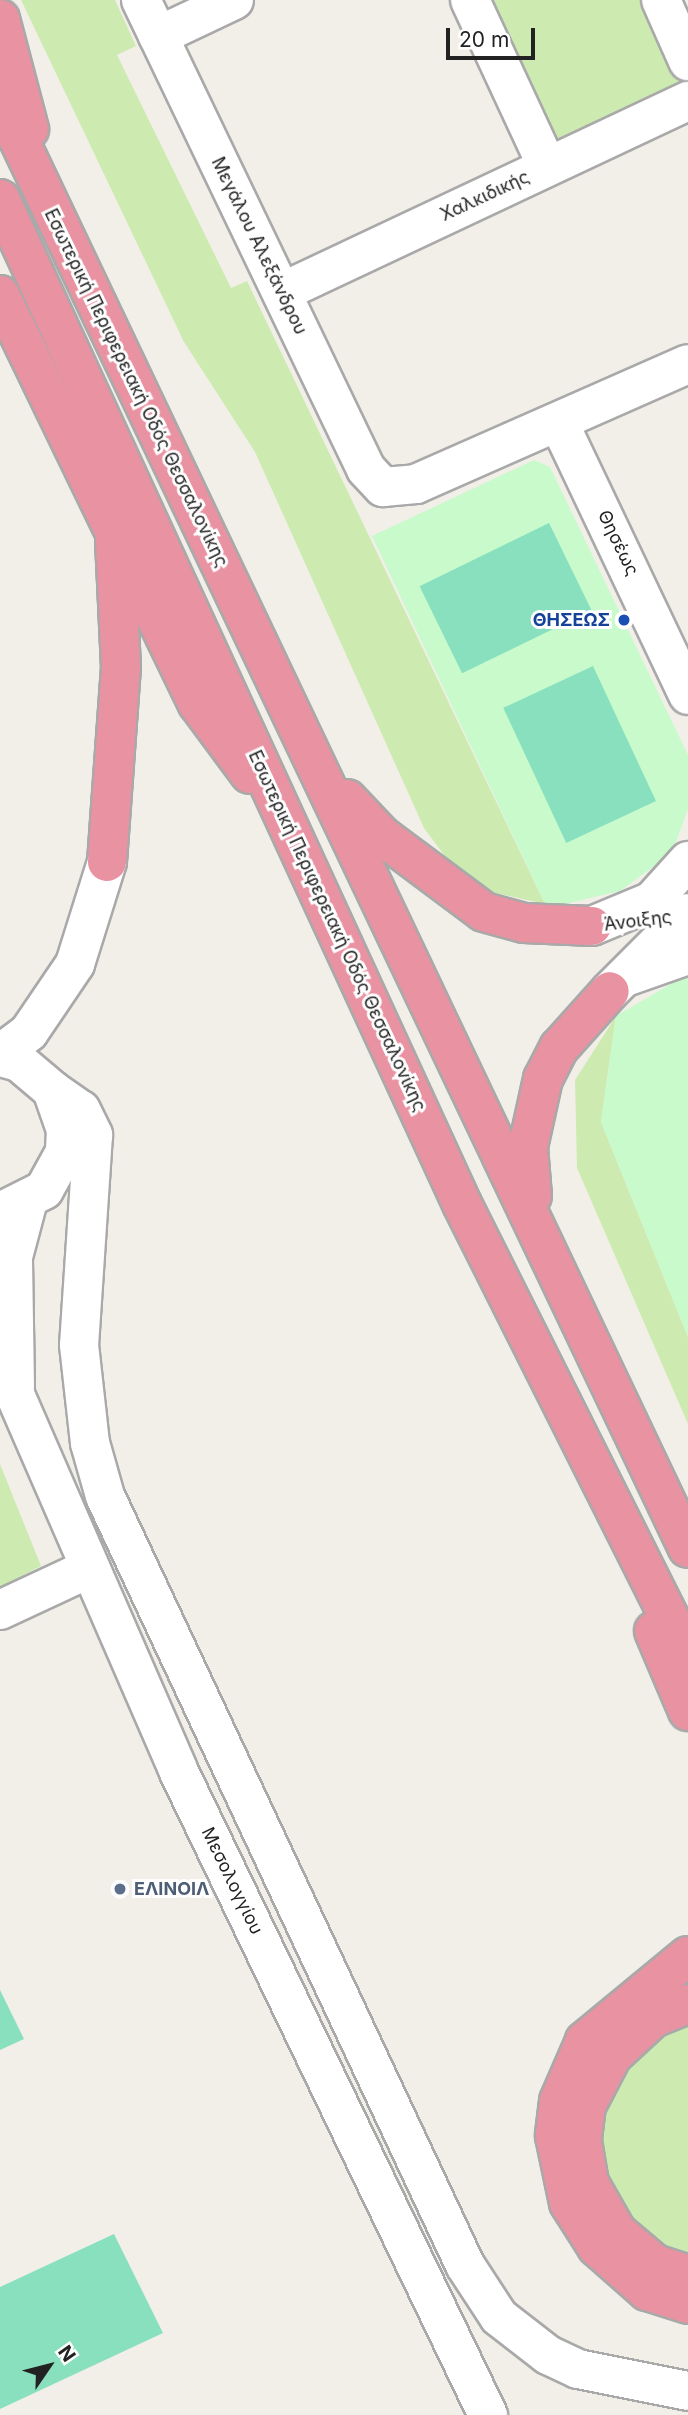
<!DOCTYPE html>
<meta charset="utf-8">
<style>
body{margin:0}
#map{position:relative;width:688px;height:2415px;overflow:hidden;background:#f2efe9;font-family:Inter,sans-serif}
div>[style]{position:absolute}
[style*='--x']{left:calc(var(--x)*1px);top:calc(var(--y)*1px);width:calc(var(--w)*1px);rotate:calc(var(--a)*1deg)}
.grass>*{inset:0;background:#cdebb0}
.park>*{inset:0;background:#c8facc}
.pitch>*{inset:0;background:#88e0be;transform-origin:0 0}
.roads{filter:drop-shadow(2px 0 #a9a9a9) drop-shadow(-2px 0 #a9a9a9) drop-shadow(0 2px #a9a9a9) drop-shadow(0 -2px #a9a9a9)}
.minor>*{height:38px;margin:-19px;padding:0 19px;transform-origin:19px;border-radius:19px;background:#fff}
.highway>*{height:38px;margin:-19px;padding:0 19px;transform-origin:19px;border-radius:19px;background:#e892a2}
.dots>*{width:19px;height:19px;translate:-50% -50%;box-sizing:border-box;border:4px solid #fff;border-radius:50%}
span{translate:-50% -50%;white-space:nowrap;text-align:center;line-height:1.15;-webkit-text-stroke:6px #fff;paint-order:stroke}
.street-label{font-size:18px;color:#222}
.transit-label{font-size:18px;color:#164399;font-weight:700}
.right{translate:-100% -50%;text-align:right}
.service-label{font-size:18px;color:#4e5e75;font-weight:700}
.left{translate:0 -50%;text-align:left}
.north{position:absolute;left:14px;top:2331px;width:70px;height:70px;-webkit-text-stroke:5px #fff;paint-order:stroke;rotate:55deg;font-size:19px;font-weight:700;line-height:28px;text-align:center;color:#222}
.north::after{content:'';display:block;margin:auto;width:24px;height:32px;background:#222;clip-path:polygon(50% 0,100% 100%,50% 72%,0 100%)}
.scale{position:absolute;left:446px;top:28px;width:89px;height:32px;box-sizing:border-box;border:4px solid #222;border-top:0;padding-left:9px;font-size:21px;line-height:24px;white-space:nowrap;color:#222;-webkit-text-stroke:5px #fff;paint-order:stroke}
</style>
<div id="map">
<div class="grass">
<i style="clip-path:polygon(21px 0,115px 0,136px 46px,117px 55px,231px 288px,247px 281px,545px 904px,486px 891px,456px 871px,424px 828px,255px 452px,184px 342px)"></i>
<i style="clip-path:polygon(481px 0,653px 0,688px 87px,552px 152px)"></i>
<i style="clip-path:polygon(616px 1016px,601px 1122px,688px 1337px,688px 1424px,577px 1168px,575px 1080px)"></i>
<i style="clip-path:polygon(0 1464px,41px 1566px,0 1587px)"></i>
<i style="clip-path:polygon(688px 2018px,688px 2261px,646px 2242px,600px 2172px,603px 2092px,656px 2032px)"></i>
</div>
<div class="park">
<i style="clip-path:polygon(534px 460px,550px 467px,688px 755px,688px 809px,672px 853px,620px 891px,565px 904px,545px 904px,372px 536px)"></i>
<i style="clip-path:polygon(688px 974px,688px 1337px,601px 1122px,616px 1016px)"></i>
</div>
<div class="pitch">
<i style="left:549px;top:523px;width:97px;height:144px;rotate:64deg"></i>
<i style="left:593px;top:666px;width:149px;height:99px;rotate:65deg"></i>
<i style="clip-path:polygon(0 1990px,24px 2039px,0 2050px)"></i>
<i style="clip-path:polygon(114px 2234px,163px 2333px,0 2409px,0 2287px)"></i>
</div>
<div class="roads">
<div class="minor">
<i style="--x:141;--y:0;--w:520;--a:64.37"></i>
<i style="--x:366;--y:469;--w:25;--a:47"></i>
<i style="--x:383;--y:487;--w:33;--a:-5"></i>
<i style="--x:416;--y:484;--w:297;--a:-23.8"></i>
<i style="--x:470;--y:0;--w:183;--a:65.1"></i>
<i style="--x:661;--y:0;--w:67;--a:66.1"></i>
<i style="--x:158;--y:36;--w:84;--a:-25.3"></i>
<i style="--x:282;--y:292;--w:449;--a:-25.2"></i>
<i style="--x:559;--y:423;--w:301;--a:64.6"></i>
<i style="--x:592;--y:926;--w:65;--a:-22.6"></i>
<i style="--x:652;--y:901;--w:54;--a:-48"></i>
<i style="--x:628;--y:976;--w:64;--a:-19.3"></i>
<i style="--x:610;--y:991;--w:110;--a:-45"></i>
<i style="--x:0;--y:1054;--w:36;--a:-37"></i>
<i style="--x:29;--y:1032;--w:82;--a:-55.9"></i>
<i style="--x:75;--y:964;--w:107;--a:-72.6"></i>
<i style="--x:0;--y:1057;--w:20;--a:15"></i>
<i style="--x:19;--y:1062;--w:43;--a:40.3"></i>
<i style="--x:52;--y:1090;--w:42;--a:70.7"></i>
<i style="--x:66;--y:1130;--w:22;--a:93"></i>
<i style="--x:65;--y:1152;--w:43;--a:118.9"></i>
<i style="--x:44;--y:1190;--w:49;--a:153.4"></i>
<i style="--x:52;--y:1090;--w:35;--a:35"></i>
<i style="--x:81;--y:1110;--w:28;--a:64"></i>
<i style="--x:93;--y:1135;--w:210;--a:93.8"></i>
<i style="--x:79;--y:1345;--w:99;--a:83.6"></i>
<i style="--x:90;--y:1443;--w:55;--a:74.2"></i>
<i style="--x:105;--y:1496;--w:849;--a:64.91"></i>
<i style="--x:465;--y:2265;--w:62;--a:56.8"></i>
<i style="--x:499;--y:2317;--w:62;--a:37.8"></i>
<i style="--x:548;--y:2355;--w:33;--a:25"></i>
<i style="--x:578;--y:2369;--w:112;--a:11.3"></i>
<i style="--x:0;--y:1360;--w:447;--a:66.5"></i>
<i style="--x:178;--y:1770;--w:716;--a:64.33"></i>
<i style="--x:15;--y:1387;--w:130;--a:-90.9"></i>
<i style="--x:13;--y:1257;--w:55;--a:-75.2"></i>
<i style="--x:0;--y:1610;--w:97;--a:-25"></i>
</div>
<div class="highway">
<i style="--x:0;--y:19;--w:114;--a:75.2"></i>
<i style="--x:0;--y:100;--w:1603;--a:64.59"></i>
<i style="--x:0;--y:199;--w:1106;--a:65.31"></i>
<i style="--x:462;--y:1204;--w:504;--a:63.38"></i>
<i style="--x:0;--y:295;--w:454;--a:64.2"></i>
<i style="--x:198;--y:704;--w:87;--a:53.4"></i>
<i style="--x:347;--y:799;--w:51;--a:46.6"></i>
<i style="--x:382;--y:836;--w:127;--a:36.7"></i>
<i style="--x:484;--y:912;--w:41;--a:15.4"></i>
<i style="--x:524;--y:923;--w:68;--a:2.5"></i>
<i style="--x:107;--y:862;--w:195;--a:-85.9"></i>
<i style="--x:121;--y:668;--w:127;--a:-92.7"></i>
<i style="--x:532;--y:1196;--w:49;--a:-94.7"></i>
<i style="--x:528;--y:1147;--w:70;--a:-77.6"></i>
<i style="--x:543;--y:1079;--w:35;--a:-63"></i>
<i style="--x:559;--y:1048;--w:76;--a:-48.2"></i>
<i style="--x:654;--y:1631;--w:87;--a:67"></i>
<i style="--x:688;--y:1956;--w:134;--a:140.5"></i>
<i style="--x:585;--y:2041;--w:65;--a:113.4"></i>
<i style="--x:559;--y:2101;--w:35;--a:97"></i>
<i style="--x:555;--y:2136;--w:68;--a:78.2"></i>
<i style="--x:569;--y:2203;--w:52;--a:57.5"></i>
<i style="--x:597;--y:2247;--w:67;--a:41.3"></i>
<i style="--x:647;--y:2291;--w:43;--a:17.6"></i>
<i style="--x:688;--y:2004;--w:38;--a:158"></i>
<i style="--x:653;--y:2018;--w:56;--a:137.2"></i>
<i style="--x:612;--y:2056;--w:56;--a:117.5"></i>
<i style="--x:586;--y:2106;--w:35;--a:97"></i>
<i style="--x:582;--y:2141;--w:43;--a:80.5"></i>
<i style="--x:589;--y:2183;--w:56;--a:60.3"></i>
<i style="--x:617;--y:2232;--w:50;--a:40.1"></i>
<i style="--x:655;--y:2264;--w:35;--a:18"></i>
</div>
</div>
<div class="dots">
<i style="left:624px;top:620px;background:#1a4fb4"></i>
<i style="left:120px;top:1889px;background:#5c6f8a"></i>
</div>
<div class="street-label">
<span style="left:485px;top:196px;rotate:-25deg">Χαλκιδικής</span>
<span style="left:259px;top:246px;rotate:64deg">Μεγάλου Αλεξάνδρου</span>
<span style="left:136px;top:388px;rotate:64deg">Εσωτερική Περιφερειακή Οδός Θεσσαλονίκης</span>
<span style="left:618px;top:543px;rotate:64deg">Θησέως</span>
<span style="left:638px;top:921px;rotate:-7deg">Άνοιξης</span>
<span style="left:337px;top:931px;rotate:65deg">Εσωτερική Περιφερειακή Οδός Θεσσαλονίκης</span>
<span style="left:232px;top:1881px;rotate:64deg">Μεσολογγίου</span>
</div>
<div class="transit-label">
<span class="right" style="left:610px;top:620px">ΘΗΣΕΩΣ</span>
</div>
<div class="service-label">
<span class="left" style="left:134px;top:1889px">ΕΛΙΝΟΙΛ</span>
</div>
<div class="north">N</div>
<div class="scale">20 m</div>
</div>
